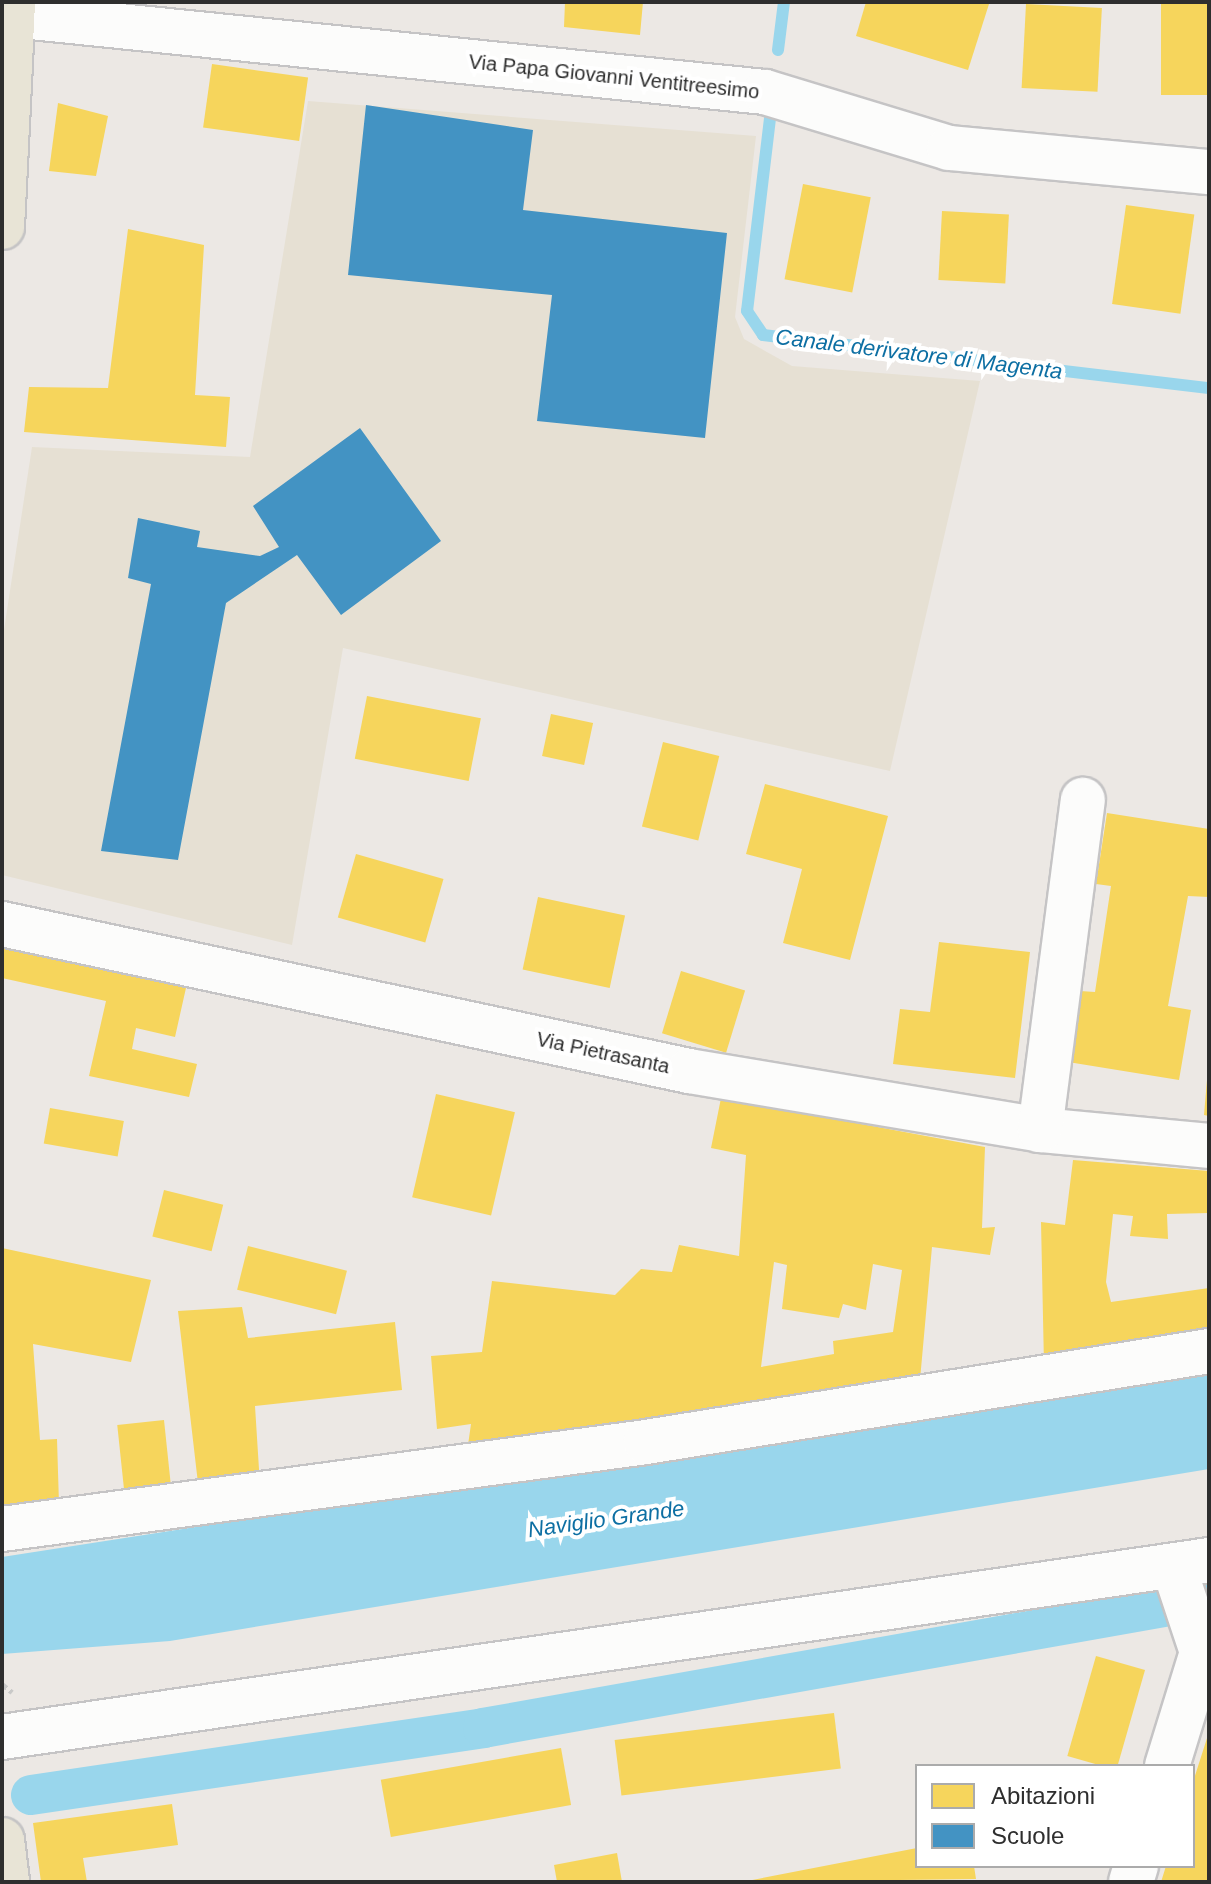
<!DOCTYPE html>
<style>
body{margin:0}
#map{position:relative;width:1211px;height:1884px;overflow:hidden;background:#ece8e4;font-family:Arial,sans-serif}
div>[style]{position:absolute}
[style*='--x']{left:calc(var(--x)*1px);top:calc(var(--y)*1px);width:calc(var(--w)*1px);rotate:calc(var(--a)*1deg)}
.education>*{inset:0;background:#e6e0d3}
.water>*{inset:0;background:#99d6ec}
.homes>*{inset:0;background:#f6d55c;transform-origin:0 0}
.schools>*{inset:0;background:#4393c3}
.stream>*{height:12px;margin:-6px;padding:0 6px;transform-origin:6px;border-radius:6px;background:#99d6ec}
.canal>*{height:40px;margin:-20px;padding:0 20px;transform-origin:20px;border-radius:20px;background:#99d6ec}
.path>*{height:5px;margin-top:-2.5px;transform-origin:0;background:repeating-linear-gradient(90deg,#c9c9c8 0 6px,transparent 0 10px)}
.roads{filter:drop-shadow(2px 0 #c5c4c5) drop-shadow(-2px 0 #c5c4c5) drop-shadow(0 2px #c5c4c5) drop-shadow(0 -2px #c5c4c5)}
.minor>*{height:44px;margin:-22px;padding:0 22px;transform-origin:22px;border-radius:22px;background:#fcfcfb}
.major>*{height:44px;margin:-22px;padding:0 22px;transform-origin:22px;border-radius:22px;background:#e8e4d6}
span{translate:-50% -50%;white-space:nowrap;text-align:center;line-height:1.15;-webkit-text-stroke:8px #fff;paint-order:stroke}
.street-label{font-size:20px;color:#2e2e2e}
.water-label{font-size:22px;color:#0d6fa3;font-style:italic}
.frame{position:absolute;inset:0;border:4px solid #2e2e2e;pointer-events:none}
.legend{position:absolute;left:915px;top:1764px;width:280px;height:104px;box-sizing:border-box;background:#fff;border:2px solid #ababab;margin:0;padding:10px 14px;list-style:none;font-size:24px;color:#2e2e2e}
.legend li{display:flex;align-items:center;gap:16px;height:40px}
.legend b{width:40px;border:2px solid #ababab}
</style>
<div id="map">
<div class="education">
<i style="clip-path:polygon(308px 101px,756px 136px,735px 317px,744px 339px,792px 366px,980px 381px,890px 771px,343px 648px,292px 945px,2px 875px,2px 643px,32px 447px,250px 457px)"></i>
</div>
<div class="water">
<i style="clip-path:polygon(1209px 1370px,1209px 1469px,170px 1641px,2px 1654px,2px 1557px)"></i>
</div>
<div class="homes">
<i style="clip-path:polygon(565px 2px,643px 2px,640px 35px,564px 27px)"></i>
<i style="clip-path:polygon(866px 2px,982px 2px,989px 4px,968px 70px,856px 36px)"></i>
<i style="left:1161px;top:2px;width:48px;height:93px"></i>
<i style="left:1026px;top:4px;width:76px;height:84px;rotate:3deg"></i>
<i style="left:212px;top:64px;width:97px;height:64px;rotate:8deg"></i>
<i style="clip-path:polygon(58px 103px,108px 116px,96px 176px,49px 171px)"></i>
<i style="left:803px;top:184px;width:69px;height:97px;rotate:11deg"></i>
<i style="left:1126px;top:205px;width:69px;height:100px;rotate:8deg"></i>
<i style="left:942px;top:211px;width:67px;height:69px;rotate:3deg"></i>
<i style="clip-path:polygon(128px 229px,204px 245px,195px 395px,230px 397px,226px 447px,24px 432px,29px 387px,108px 388px)"></i>
<i style="left:367px;top:696px;width:116px;height:64px;rotate:11deg"></i>
<i style="left:551px;top:714px;width:43px;height:43px;rotate:12deg"></i>
<i style="left:663px;top:742px;width:58px;height:87px;rotate:14deg"></i>
<i style="clip-path:polygon(765px 784px,888px 816px,850px 960px,783px 943px,802px 869px,746px 854px)"></i>
<i style="clip-path:polygon(1107px 813px,1209px 829px,1209px 897px,1188px 896px,1168px 1006px,1191px 1010px,1179px 1080px,1068px 1062px,1080px 991px,1095px 992px,1111px 886px,1096px 884px)"></i>
<i style="left:356px;top:854px;width:91px;height:66px;rotate:16deg"></i>
<i style="left:538px;top:897px;width:89px;height:74px;rotate:12deg"></i>
<i style="clip-path:polygon(2px 938px,188px 979px,175px 1037px,136px 1028px,132px 1049px,197px 1064px,189px 1097px,89px 1076px,106px 1001px,2px 978px)"></i>
<i style="clip-path:polygon(939px 942px,1030px 952px,1015px 1078px,893px 1064px,900px 1009px,930px 1012px)"></i>
<i style="left:681px;top:971px;width:67px;height:65px;rotate:17deg"></i>
<i style="clip-path:polygon(1207px 1080px,1209px 1080px,1209px 1116px,1204px 1115px)"></i>
<i style="left:436px;top:1094px;width:81px;height:106px;rotate:13deg"></i>
<i style="clip-path:polygon(evenodd,721px 1098px,985px 1147px,982px 1228px,995px 1227px,990px 1255px,932px 1247px,919px 1391px,466px 1459px,471px 1424px,437px 1429px,431px 1356px,482px 1352px,492px 1281px,615px 1295px,641px 1269px,672px 1272px,679px 1245px,739px 1256px,746px 1155px,711px 1148px,721px 1098px,774px 1262px,787px 1265px,782px 1309px,839px 1318px,843px 1304px,866px 1310px,873px 1264px,902px 1270px,893px 1332px,833px 1341px,834px 1354px,761px 1367px,774px 1262px)"></i>
<i style="left:50px;top:1108px;width:75px;height:36px;rotate:10deg"></i>
<i style="clip-path:polygon(1073px 1160px,1209px 1171px,1209px 1213px,1167px 1214px,1168px 1239px,1130px 1236px,1133px 1216px,1113px 1214px,1106px 1282px,1111px 1302px,1209px 1288px,1209px 1337px,1044px 1365px,1041px 1222px,1065px 1225px)"></i>
<i style="left:164px;top:1190px;width:61px;height:48px;rotate:14deg"></i>
<i style="left:248px;top:1246px;width:102px;height:45px;rotate:14deg"></i>
<i style="clip-path:polygon(2px 1248px,151px 1280px,131px 1362px,33px 1344px,40px 1440px,57px 1439px,59px 1504px,2px 1506px)"></i>
<i style="clip-path:polygon(242px 1307px,248px 1338px,395px 1322px,402px 1390px,255px 1406px,260px 1485px,199px 1492px,178px 1311px)"></i>
<i style="left:164px;top:1420px;width:77px;height:47px;rotate:84deg"></i>
<i style="left:1096px;top:1656px;width:51px;height:104px;rotate:16deg"></i>
<i style="left:834px;top:1713px;width:56px;height:221px;rotate:83deg"></i>
<i style="clip-path:polygon(1208px 1735px,1209px 1882px,1161px 1882px,1166px 1866px,1193px 1866px,1193px 1782px)"></i>
<i style="left:561px;top:1748px;width:58px;height:183px;rotate:80deg"></i>
<i style="clip-path:polygon(172px 1804px,178px 1845px,83px 1858px,87px 1882px,41px 1882px,33px 1823px)"></i>
<i style="clip-path:polygon(917px 1848px,917px 1866px,974px 1866px,976px 1879px,742px 1882px)"></i>
<i style="clip-path:polygon(617px 1853px,622px 1882px,557px 1882px,554px 1865px)"></i>
</div>
<div class="schools">
<i style="clip-path:polygon(366px 105px,533px 130px,523px 210px,727px 233px,705px 438px,537px 421px,552px 295px,348px 275px)"></i>
<i style="clip-path:polygon(360px 428px,441px 541px,341px 615px,297px 555px,226px 603px,178px 860px,101px 851px,151px 584px,128px 578px,138px 518px,200px 531px,197px 547px,260px 556px,279px 547px,253px 506px)"></i>
</div>
<div class="stream">
<i style="--x:778;--y:50;--w:48;--a:-82.9"></i>
<i style="--x:771;--y:110;--w:202;--a:96.8"></i>
<i style="--x:747;--y:311;--w:29;--a:56"></i>
<i style="--x:763;--y:335;--w:449;--a:6.8"></i>
</div>
<div class="canal">
<i style="--x:31;--y:1795;--w:457;--a:-8.4"></i>
<i style="--x:483;--y:1728;--w:737;--a:-10.08"></i>
</div>
<div class="path">
<i style="--x:2;--y:1684;--w:13;--a:39"></i>
</div>
<div class="roads">
<div class="minor">
<i style="--x:12;--y:15;--w:757;--a:5.84"></i>
<i style="--x:765;--y:92;--w:192;--a:16.9"></i>
<i style="--x:949;--y:148;--w:261;--a:5.3"></i>
<i style="--x:2;--y:924;--w:703;--a:12.08"></i>
<i style="--x:689;--y:1071;--w:356;--a:9.5"></i>
<i style="--x:1040;--y:1130;--w:170;--a:5.4"></i>
<i style="--x:1040;--y:1130;--w:333;--a:-82.6"></i>
<i style="--x:2;--y:1529;--w:650;--a:-7.69"></i>
<i style="--x:646;--y:1442;--w:570;--a:-9.18"></i>
<i style="--x:2;--y:1737;--w:1220;--a:-8.34"></i>
<i style="--x:1167;--y:1766;--w:119;--a:-72.9"></i>
<i style="--x:1202;--y:1652;--w:89;--a:-108.4"></i>
<i style="--x:1131;--y:1882;--w:17;--a:-73"></i>
</div>
<div class="major">
<i style="--x:2;--y:227;--w:225;--a:-87.2"></i>
<i style="--x:2;--y:1840;--w:42;--a:83.2"></i>
</div>
</div>
<div class="street-label">
<span style="left:614px;top:77px;rotate:6deg">Via Papa Giovanni Ventitreesimo</span>
<span style="left:603px;top:1053px;rotate:12deg">Via Pietrasanta</span>
</div>
<div class="water-label">
<span style="left:919px;top:354px;rotate:7deg">Canale derivatore di Magenta</span>
<span style="left:606px;top:1519px;rotate:-8deg">Naviglio Grande</span>
</div>
<div class="frame"></div>
<ul class="legend">
<li><b style="height:22px;background:#f6d55c"></b>Abitazioni</li>
<li><b style="height:22px;background:#4393c3"></b>Scuole</li>
</ul>
</div>
